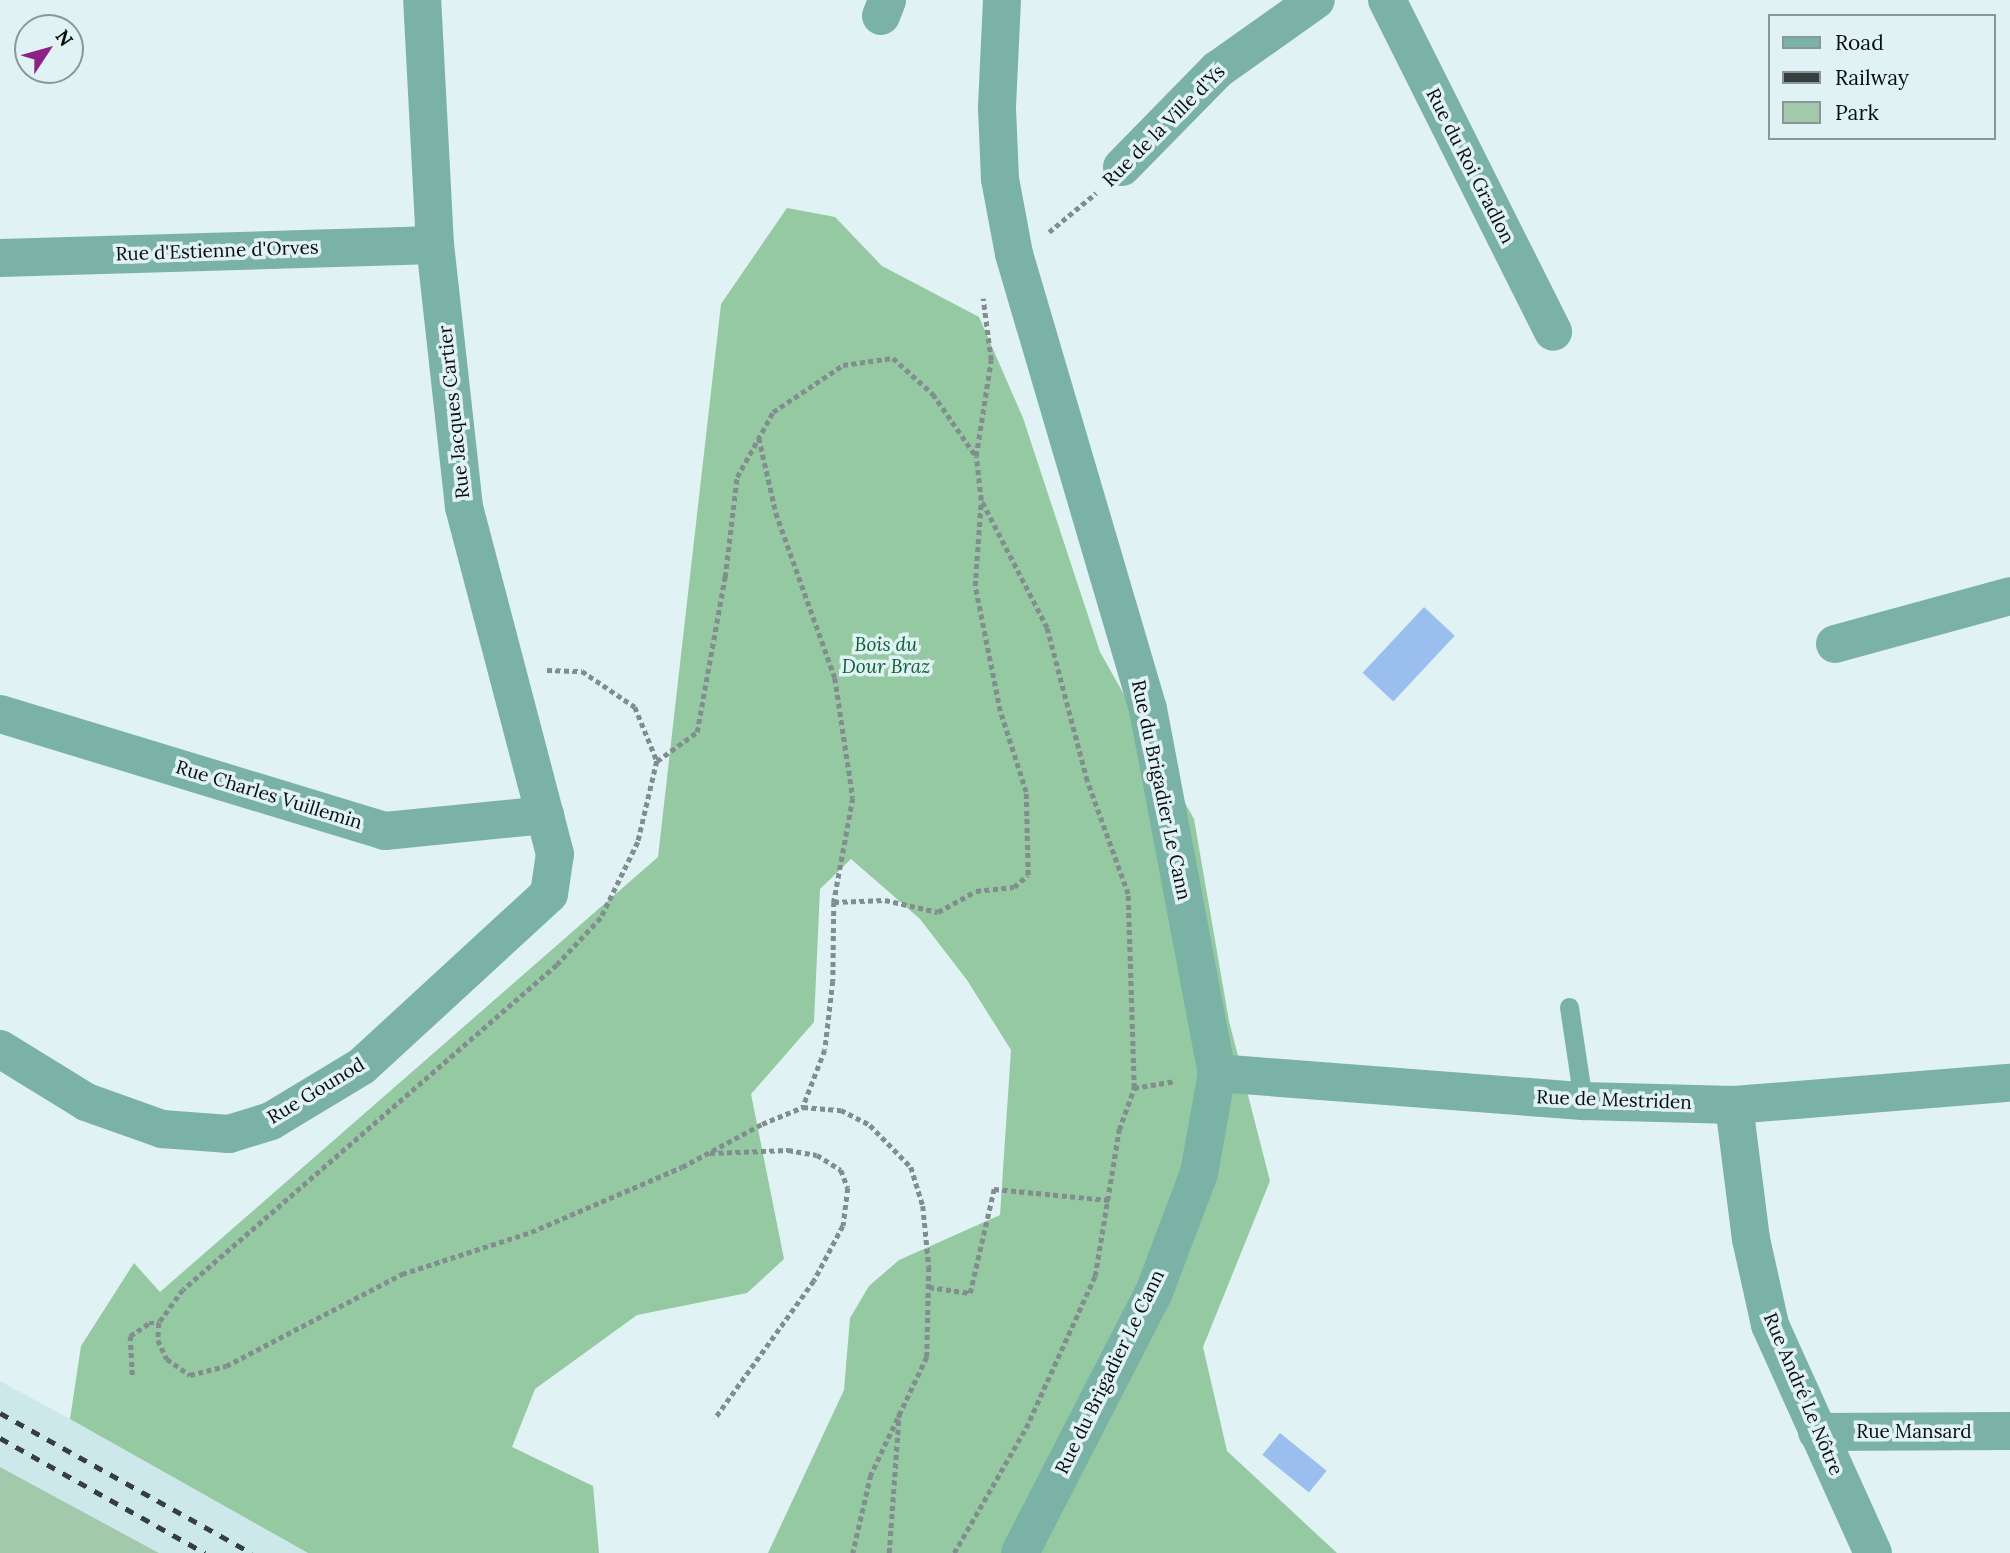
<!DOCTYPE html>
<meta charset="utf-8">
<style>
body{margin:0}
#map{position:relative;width:2010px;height:1553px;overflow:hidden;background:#e0f2f4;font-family:Lora,serif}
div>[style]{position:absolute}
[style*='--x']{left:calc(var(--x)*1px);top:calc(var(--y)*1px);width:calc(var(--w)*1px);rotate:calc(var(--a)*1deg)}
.built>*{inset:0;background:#cde8eb}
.green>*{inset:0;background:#a3c9ad}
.forest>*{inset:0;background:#94c9a2}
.water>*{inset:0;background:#9abfee;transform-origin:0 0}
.path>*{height:4.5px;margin-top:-2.25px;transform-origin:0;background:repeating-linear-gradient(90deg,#818d8e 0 5px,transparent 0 8.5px)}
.service>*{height:19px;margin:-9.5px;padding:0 9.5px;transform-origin:9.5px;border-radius:9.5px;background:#7ab3a5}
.minor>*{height:38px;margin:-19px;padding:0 19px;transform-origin:19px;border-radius:19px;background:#7ab3a5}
.rail>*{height:5px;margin-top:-2.5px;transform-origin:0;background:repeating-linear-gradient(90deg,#363e3f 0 9px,transparent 0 18px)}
span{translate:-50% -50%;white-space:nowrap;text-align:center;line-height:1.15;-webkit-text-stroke:7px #e0f2f4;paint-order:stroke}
.street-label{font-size:19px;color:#080d0e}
.park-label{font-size:19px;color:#0c6232;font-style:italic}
.legend{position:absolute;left:1768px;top:14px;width:228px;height:126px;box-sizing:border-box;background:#e0f2f4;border:2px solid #8a9698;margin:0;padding:9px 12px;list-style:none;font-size:21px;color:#080d0e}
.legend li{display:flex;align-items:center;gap:14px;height:35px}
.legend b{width:35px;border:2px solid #8a9698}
.north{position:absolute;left:14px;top:14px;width:70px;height:70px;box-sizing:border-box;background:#e0f2f4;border:2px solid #8a9698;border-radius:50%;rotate:54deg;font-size:19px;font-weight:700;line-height:28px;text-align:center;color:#080d0e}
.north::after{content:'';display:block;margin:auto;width:24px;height:32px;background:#8d2185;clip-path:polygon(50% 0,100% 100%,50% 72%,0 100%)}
</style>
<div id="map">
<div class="built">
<i style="clip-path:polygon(0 1381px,70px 1419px,308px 1553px,159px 1553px,0 1467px)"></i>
</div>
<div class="green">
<i style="clip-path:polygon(0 1467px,159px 1553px,0 1553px)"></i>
</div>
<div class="forest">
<i style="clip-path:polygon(787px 208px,835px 217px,882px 266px,979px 317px,1023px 418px,1100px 652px,1194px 819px,1229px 1021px,1270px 1181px,1203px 1347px,1227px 1451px,1337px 1553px,768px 1553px,844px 1390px,850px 1318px,869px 1286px,899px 1260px,1000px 1215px,1011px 1050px,967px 980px,920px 919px,851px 859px,820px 889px,814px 1022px,751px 1094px,784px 1259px,747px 1293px,637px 1315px,535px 1389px,512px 1447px,593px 1486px,599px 1553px,308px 1553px,70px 1419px,81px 1346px,134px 1263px,160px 1292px,658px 857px,721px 304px)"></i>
</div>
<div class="water">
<i style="left:1424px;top:607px;width:42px;height:90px;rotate:43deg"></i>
<i style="left:1280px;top:1433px;width:60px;height:28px;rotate:39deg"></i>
</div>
<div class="path">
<i style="--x:1049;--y:232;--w:61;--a:-39.7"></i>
<i style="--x:759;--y:438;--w:77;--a:77.2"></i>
<i style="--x:776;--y:513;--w:175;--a:70.3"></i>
<i style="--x:835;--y:678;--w:121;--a:81.5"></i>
<i style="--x:853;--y:798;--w:106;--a:100.4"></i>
<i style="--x:834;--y:902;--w:79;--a:90.7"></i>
<i style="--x:833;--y:981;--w:69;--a:96.6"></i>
<i style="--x:825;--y:1050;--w:61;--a:111.1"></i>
<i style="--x:547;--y:670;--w:35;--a:2"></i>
<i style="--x:582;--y:671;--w:64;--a:34.2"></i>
<i style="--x:635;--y:707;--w:58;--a:67.8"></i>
<i style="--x:657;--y:761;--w:83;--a:103.2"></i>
<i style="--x:638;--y:842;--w:85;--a:116"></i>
<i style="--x:601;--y:918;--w:64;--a:133.1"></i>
<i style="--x:557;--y:965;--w:495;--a:139"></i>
<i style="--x:183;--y:1290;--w:41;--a:126"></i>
<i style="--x:159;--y:1323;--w:17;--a:93"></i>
<i style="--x:158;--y:1340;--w:21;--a:65"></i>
<i style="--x:167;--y:1359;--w:28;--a:35"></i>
<i style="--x:190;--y:1375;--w:37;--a:-14"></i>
<i style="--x:226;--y:1366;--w:199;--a:-27.6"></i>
<i style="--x:402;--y:1274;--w:136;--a:-18"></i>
<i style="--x:531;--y:1232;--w:164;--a:-23.3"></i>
<i style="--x:682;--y:1167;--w:91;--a:-28.3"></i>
<i style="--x:762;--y:1124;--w:44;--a:-22.5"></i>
<i style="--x:803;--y:1107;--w:38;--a:5"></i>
<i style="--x:841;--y:1110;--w:33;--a:27"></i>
<i style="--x:870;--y:1125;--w:59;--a:45.7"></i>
<i style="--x:911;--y:1167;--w:41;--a:72.9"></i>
<i style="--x:923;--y:1206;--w:61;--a:84.4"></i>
<i style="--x:929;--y:1267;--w:90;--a:91.3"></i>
<i style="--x:927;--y:1357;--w:131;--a:115.4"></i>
<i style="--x:871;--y:1475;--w:80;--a:103"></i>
<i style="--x:657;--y:761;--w:49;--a:-35.9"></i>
<i style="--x:697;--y:732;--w:158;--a:-79.8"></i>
<i style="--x:725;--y:577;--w:101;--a:-83.2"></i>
<i style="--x:737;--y:477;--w:74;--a:-61"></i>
<i style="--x:773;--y:412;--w:84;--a:-33.9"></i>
<i style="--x:843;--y:365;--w:50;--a:-8"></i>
<i style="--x:893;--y:358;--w:54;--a:42"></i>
<i style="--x:933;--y:394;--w:75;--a:55.3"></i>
<i style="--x:976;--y:456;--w:97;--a:-81.1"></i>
<i style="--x:991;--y:360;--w:62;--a:-97.5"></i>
<i style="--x:834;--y:902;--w:51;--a:-2.2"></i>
<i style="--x:885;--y:900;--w:54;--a:12.8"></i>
<i style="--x:938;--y:912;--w:43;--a:-28.9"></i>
<i style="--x:976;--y:891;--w:38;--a:-6"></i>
<i style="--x:1014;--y:887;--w:18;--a:-41"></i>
<i style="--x:1028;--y:875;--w:83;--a:-91.4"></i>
<i style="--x:1026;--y:792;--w:85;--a:-107.8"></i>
<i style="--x:1000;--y:711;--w:127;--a:-101.3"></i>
<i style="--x:975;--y:586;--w:86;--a:-86"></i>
<i style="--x:1134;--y:1088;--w:42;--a:-9.7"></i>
<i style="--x:710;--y:1153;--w:78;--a:-2.2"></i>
<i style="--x:788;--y:1150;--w:29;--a:10"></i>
<i style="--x:817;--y:1155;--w:28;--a:32"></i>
<i style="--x:841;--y:1170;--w:19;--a:69"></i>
<i style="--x:848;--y:1188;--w:38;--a:97"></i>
<i style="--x:843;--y:1226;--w:62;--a:117.8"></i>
<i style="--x:814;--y:1281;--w:170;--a:125.7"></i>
<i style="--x:929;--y:1287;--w:41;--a:8.3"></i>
<i style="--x:970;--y:1293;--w:107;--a:-77"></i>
<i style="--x:994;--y:1189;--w:116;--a:5.5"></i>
<i style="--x:132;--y:1375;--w:39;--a:-93"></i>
<i style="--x:130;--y:1336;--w:23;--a:-34"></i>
<i style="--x:149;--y:1323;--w:10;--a:0"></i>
<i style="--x:889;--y:1553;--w:140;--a:-85.9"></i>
<i style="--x:954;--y:1553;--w:144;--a:-60.1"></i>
<i style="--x:1026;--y:1428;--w:167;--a:-65.6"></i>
<i style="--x:1095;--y:1276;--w:148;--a:-80.7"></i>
<i style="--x:1119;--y:1130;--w:45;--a:-70.3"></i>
<i style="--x:1134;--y:1088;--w:194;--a:-91.8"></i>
<i style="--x:1128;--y:894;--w:120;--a:-109.9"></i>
<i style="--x:1087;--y:781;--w:158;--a:-104.7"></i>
<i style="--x:1047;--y:628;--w:144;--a:-117.3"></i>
<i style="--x:981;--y:500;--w:44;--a:-96.5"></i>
</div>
<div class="service">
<i style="--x:1569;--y:1007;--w:95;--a:81.5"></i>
</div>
<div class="minor">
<i style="--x:1002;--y:0;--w:108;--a:92.7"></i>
<i style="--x:997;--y:108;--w:71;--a:87.6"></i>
<i style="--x:1000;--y:179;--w:76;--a:79.4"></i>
<i style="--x:1014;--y:254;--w:474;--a:73.6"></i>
<i style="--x:1148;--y:709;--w:370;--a:79.3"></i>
<i style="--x:1217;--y:1073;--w:102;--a:100.2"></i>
<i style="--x:1199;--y:1173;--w:127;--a:110.7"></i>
<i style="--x:1154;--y:1292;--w:293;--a:117.2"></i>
<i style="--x:1387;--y:0;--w:371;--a:63.4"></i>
<i style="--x:881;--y:16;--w:17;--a:-69"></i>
<i style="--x:1122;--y:167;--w:136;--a:-45.6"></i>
<i style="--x:1217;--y:70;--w:121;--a:-35.3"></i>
<i style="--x:0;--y:258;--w:435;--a:-1.7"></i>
<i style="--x:1835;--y:644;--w:181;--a:-15.3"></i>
<i style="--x:0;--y:714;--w:402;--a:16.9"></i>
<i style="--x:385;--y:831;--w:161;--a:-5.7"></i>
<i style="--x:0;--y:1049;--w:101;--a:31.6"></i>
<i style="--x:86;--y:1102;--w:81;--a:19.6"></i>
<i style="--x:162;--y:1129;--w:67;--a:4.3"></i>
<i style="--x:229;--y:1134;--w:44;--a:-17.2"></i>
<i style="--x:271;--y:1121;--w:106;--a:-31.1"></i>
<i style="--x:362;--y:1066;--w:254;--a:-42.6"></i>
<i style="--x:549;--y:894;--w:40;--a:-81.5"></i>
<i style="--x:555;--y:854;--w:359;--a:-104.7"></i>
<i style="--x:464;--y:507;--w:264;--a:-96.3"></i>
<i style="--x:435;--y:245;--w:245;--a:-93"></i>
<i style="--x:1217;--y:1073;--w:367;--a:4.4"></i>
<i style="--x:1583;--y:1101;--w:151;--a:1.5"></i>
<i style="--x:1734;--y:1105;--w:277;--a:-4.6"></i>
<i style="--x:1734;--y:1105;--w:135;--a:82.8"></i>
<i style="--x:1751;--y:1239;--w:88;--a:77.5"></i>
<i style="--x:1770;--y:1325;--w:250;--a:65.7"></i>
<i style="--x:1817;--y:1432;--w:193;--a:-0.3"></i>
</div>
<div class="rail">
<i style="--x:0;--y:1413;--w:288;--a:29.1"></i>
<i style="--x:0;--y:1438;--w:235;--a:29.3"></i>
</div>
<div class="street-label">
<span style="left:1164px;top:126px;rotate:-45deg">Rue de la Ville d'Ys</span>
<span style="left:1470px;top:166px;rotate:63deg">Rue du Roi Gradlon</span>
<span style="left:217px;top:251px;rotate:-2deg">Rue d'Estienne d'Orves</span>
<span style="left:454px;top:412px;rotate:-96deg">Rue Jacques Cartier</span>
<span style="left:1161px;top:790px;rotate:78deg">Rue du Brigadier Le Cann</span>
<span style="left:269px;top:795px;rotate:17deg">Rue Charles Vuillemin</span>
<span style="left:316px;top:1091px;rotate:-31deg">Rue Gounod</span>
<span style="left:1614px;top:1100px;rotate:2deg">Rue de Mestriden</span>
<span style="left:1110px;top:1372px;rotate:-64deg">Rue du Brigadier Le Cann</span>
<span style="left:1803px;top:1394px;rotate:67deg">Rue André Le Nôtre</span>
<span style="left:1914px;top:1432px">Rue Mansard</span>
</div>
<div class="park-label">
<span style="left:886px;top:656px">Bois du<br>Dour Braz</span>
</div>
<ul class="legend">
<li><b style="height:9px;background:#7ab3a5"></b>Road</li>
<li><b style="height:9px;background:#363e3f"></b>Railway</li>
<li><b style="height:19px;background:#a3c9ad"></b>Park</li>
</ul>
<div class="north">N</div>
</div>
